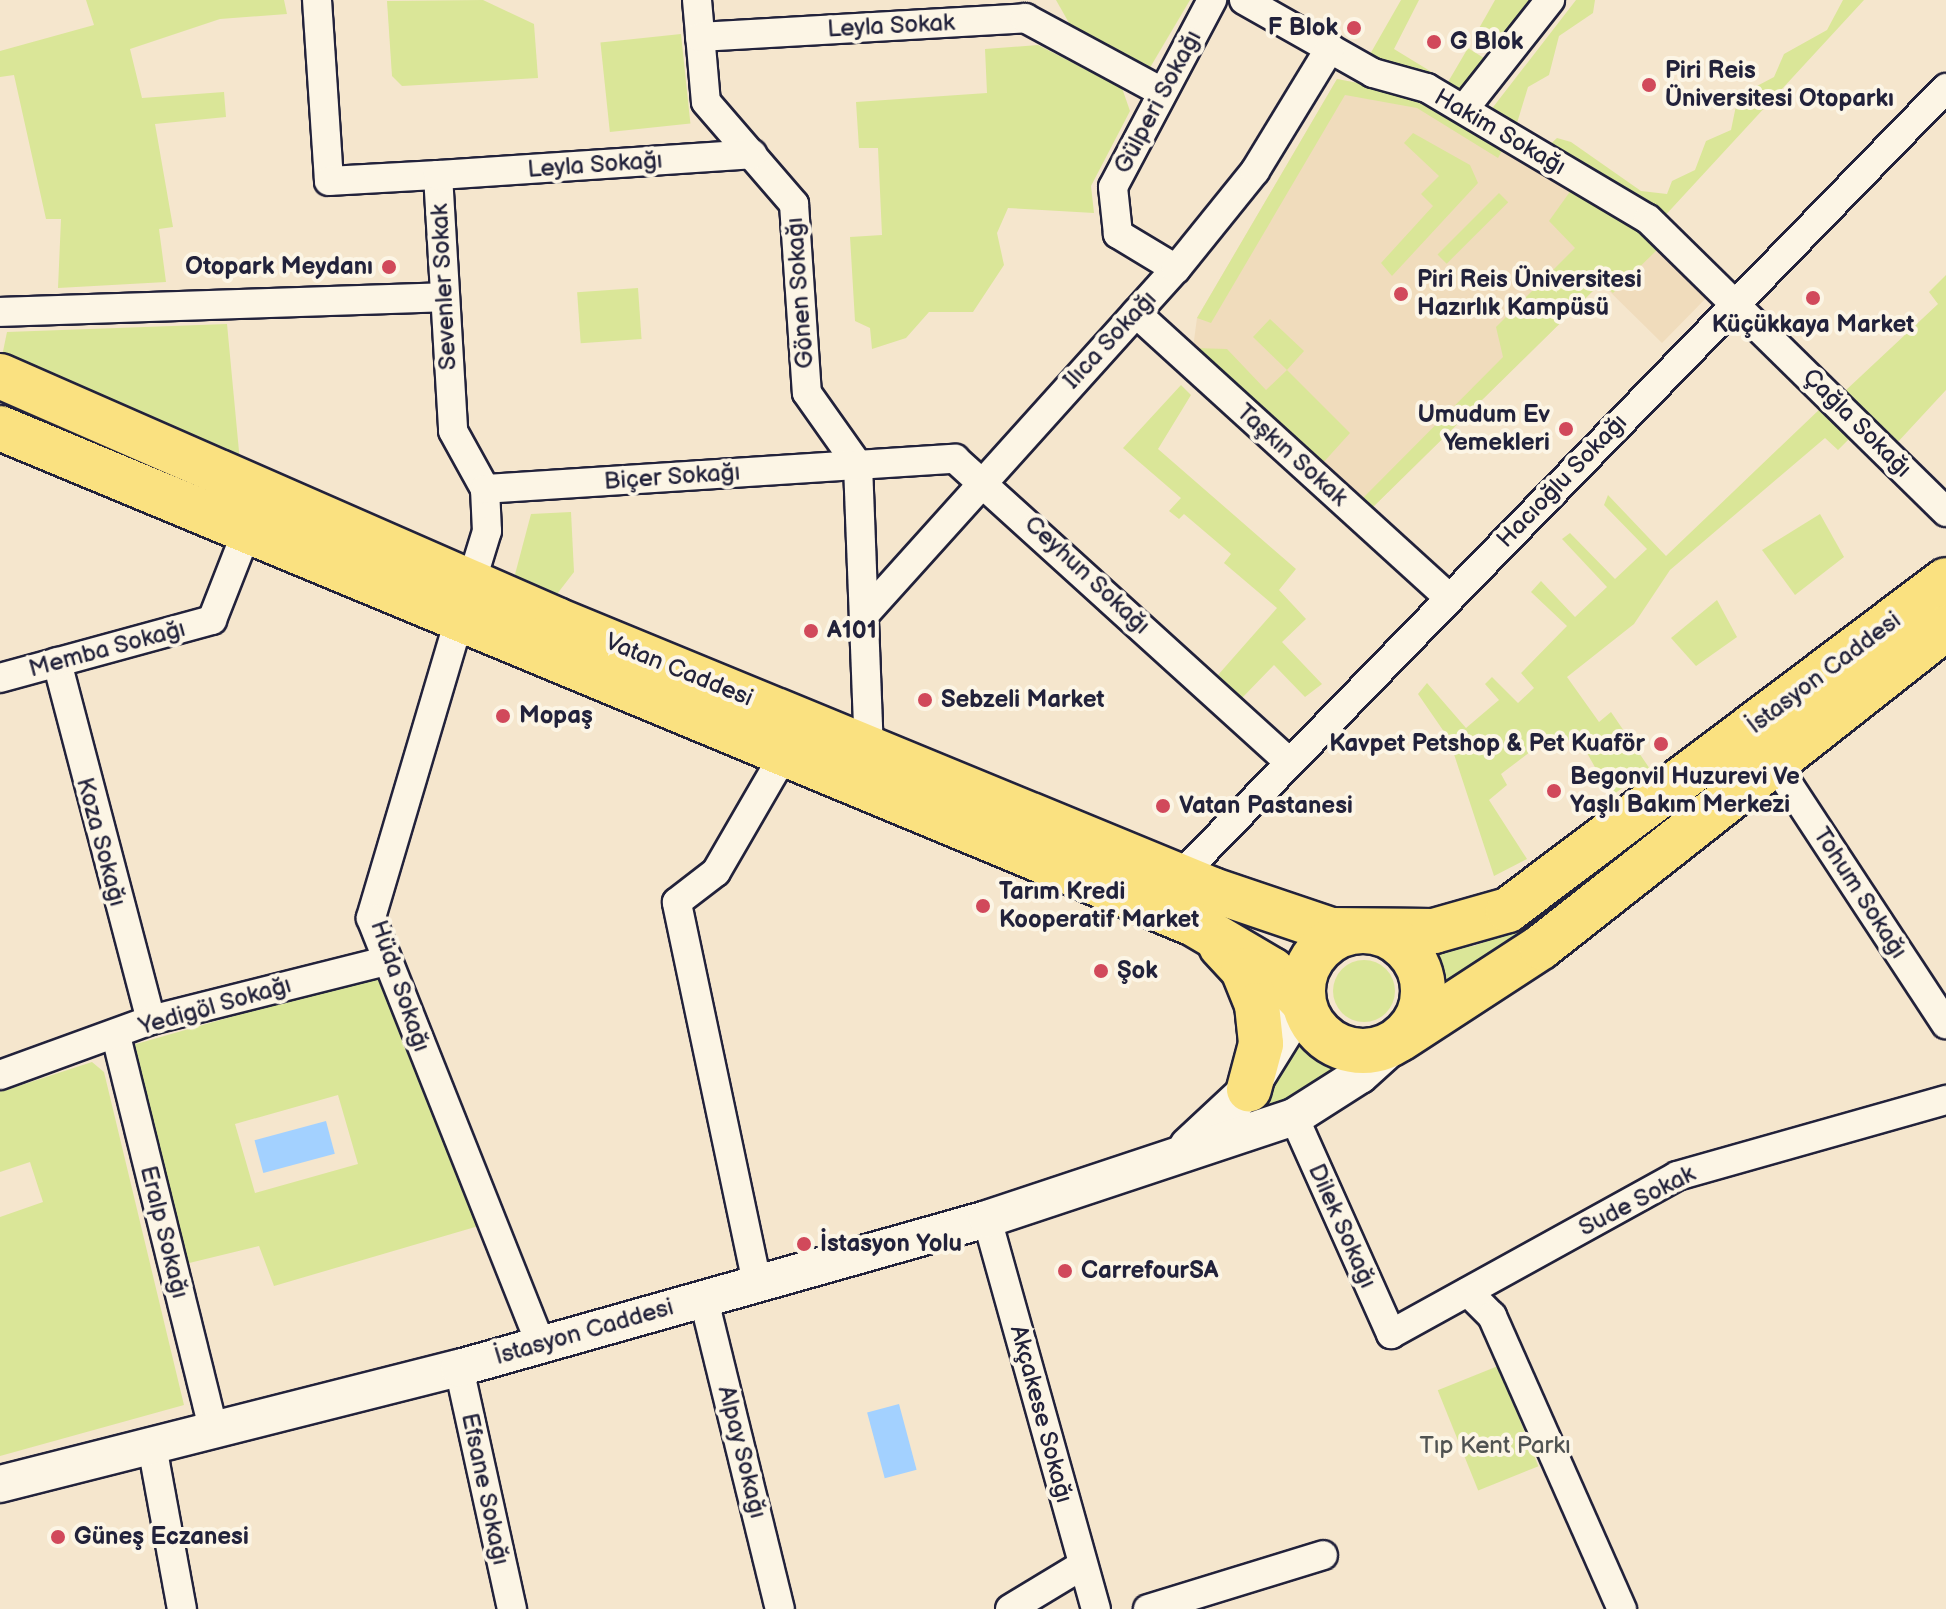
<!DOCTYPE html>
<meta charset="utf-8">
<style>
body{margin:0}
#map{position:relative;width:1946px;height:1609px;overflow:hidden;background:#f5e6cd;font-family:"Balsamiq Sans",sans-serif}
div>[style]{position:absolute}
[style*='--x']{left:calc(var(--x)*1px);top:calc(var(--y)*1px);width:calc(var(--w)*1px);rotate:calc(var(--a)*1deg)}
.built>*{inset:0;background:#f0dcbc}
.green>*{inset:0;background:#dae698;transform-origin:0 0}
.round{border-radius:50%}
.water>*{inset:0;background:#a3d1ff;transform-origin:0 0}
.roads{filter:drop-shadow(2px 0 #22223b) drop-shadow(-2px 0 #22223b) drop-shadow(0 2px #22223b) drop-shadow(0 -2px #22223b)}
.minor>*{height:28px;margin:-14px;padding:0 14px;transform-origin:14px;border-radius:14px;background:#fcf5e5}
.tertiary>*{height:36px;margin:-18px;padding:0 18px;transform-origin:18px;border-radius:18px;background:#fcf5e5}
.primary>*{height:44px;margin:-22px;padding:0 22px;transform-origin:22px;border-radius:22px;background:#fae180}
.primary>.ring{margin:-22px;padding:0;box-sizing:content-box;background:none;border:44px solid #fae180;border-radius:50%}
.dots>*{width:22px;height:22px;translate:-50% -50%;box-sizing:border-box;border:4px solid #fcf5e5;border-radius:50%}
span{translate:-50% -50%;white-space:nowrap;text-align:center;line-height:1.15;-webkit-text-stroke:8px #fcf5e5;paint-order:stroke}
.street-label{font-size:24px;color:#22223b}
.poi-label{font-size:24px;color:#22223b;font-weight:700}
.right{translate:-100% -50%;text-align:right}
.left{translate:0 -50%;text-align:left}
.park-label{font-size:24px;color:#505352}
</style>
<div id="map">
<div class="built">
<i style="clip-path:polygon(1337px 79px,1420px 95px,1630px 219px,1710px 294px,1662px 343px,1601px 283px,1372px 508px,1193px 348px,1197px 318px)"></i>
</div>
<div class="green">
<i style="clip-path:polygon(86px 0,284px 0,287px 14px,220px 19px,130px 49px,142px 98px,224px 92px,226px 117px,155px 124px,173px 227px,159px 229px,166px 282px,58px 288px,61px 219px,46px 219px,14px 75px,0 77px,0 51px,94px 25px)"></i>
<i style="clip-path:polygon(483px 0,534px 24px,538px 78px,402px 86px,392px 76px,387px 1px)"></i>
<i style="clip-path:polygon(1056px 0,1190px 0,1148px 71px,1073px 30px)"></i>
<i style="clip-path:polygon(1401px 0,1419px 0,1394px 49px,1448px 82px,1468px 48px,1487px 60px,1462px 94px,1369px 56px)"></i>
<i style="clip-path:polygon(1495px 0,1532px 0,1493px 52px,1473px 39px)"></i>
<i style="clip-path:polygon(1576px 0,1595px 0,1593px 13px,1559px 36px,1549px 75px,1528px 87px,1514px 133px,1487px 115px)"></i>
<i style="clip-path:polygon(1843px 0,1864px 0,1661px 220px,1544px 150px,1557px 138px,1571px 142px,1641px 191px,1667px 194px,1672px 181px,1695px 170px,1706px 141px,1731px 130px,1738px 96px,1774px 77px,1784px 54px,1827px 30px)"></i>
<i style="left:681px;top:34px;width:90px;height:81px;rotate:84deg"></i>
<i style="clip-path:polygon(1038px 45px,1122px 88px,1130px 111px,1091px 186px,1094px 213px,1008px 208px,997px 233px,1004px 265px,973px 312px,929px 312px,906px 338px,872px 349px,870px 328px,855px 321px,850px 237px,882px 235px,878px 148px,859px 148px,856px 102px,987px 93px,985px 49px)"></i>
<i style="clip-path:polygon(1337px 79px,1420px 95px,1505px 145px,1498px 158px,1417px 108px,1345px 95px,1211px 323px,1197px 318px)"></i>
<i style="clip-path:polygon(1413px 133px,1470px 165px,1478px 183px,1392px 276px,1381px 263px,1433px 206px,1421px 194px,1439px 176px,1404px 143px)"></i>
<i style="clip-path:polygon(1574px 186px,1660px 247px,1613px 293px,1601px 283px,1372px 508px,1361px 500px,1503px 357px,1496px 327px,1575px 248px,1549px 221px)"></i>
<i style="left:1499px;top:193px;width:13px;height:87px;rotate:45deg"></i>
<i style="clip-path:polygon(1946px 275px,1946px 390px,1896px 444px,1845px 391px,1938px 304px,1929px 292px)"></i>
<i style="left:638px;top:288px;width:51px;height:61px;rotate:86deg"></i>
<i style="clip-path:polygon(1270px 319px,1304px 351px,1287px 370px,1350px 433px,1322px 464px,1193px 348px,1227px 349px,1266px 390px,1287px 370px,1253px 337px)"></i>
<i style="clip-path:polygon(227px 324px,240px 462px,0 366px,7px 332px)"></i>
<i style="clip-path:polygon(1181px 385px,1191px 395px,1158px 449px,1296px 569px,1279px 590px,1306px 619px,1282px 642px,1322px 684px,1305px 697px,1274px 665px,1242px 698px,1218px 675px,1277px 608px,1224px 563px,1231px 554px,1184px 514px,1179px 519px,1169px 511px,1181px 498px,1123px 448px)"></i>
<i style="clip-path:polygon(1822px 407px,1851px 437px,1838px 450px,1825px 438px,1670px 570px,1634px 624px,1567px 677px,1599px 722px,1611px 712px,1650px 769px,1611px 796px,1577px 735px,1556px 748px,1546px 740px,1501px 774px,1507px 785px,1489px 800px,1527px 859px,1494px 876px,1449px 739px,1418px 694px,1427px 683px,1466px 728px,1499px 700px,1485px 684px,1492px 677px,1518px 703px,1534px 688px,1521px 673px,1567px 626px,1531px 592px,1541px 581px,1575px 617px,1607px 587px,1562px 539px,1570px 533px,1615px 579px,1647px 549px,1604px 505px,1608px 495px,1666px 556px)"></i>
<i style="clip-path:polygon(571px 512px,574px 572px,554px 598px,513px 582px,531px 514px)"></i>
<i style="clip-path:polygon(1820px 514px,1844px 557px,1795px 595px,1762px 550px)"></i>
<i style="clip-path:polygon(1717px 600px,1737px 637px,1696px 666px,1671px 638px)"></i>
<i style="clip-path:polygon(1946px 609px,1528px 933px,1431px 999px,1425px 949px,1474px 946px,1525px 926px)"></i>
<i class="round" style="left:1333px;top:960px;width:62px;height:62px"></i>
<i style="clip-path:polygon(evenodd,378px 975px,482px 1225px,274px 1286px,259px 1246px,181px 1265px,129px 1046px,378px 975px,338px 1095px,358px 1164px,255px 1193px,235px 1124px,338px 1095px)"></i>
<i style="clip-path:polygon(1301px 1022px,1324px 1046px,1356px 1060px,1281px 1110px,1238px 1119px)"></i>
<i style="clip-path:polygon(92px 1062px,104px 1072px,184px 1405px,0 1456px,0 1217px,43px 1202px,30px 1162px,0 1172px,0 1092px)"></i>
<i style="left:1498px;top:1366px;width:108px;height:65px;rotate:68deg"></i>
</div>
<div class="water">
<i style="left:326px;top:1121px;width:34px;height:74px;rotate:75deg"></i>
<i style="left:899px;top:1404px;width:68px;height:33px;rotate:75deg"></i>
</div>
<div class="roads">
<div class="minor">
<i style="--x:317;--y:0;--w:181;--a:86.2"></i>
<i style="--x:329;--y:181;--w:109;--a:-3.2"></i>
<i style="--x:438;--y:175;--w:256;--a:86.6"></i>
<i style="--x:453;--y:431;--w:66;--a:61.1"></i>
<i style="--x:485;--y:489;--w:42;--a:87.3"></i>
<i style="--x:487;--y:531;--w:54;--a:107.1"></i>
<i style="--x:697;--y:0;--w:102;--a:85"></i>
<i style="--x:706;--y:102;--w:135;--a:49.2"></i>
<i style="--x:794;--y:204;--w:189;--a:86.1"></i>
<i style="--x:807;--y:393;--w:88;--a:54.7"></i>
<i style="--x:858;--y:465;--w:281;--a:87.8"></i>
<i style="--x:1244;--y:0;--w:148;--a:29.5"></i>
<i style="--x:1373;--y:73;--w:56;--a:15.5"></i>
<i style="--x:1427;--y:88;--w:257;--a:30.7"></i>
<i style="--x:1648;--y:219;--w:418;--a:44.5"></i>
<i style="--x:700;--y:37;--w:326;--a:-3.3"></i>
<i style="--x:1025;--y:18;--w:153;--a:28.4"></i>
<i style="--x:1464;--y:109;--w:139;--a:-51.7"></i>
<i style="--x:438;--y:175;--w:315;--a:-3.8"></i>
<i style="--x:1176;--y:269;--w:68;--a:-148.9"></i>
<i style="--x:1118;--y:234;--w:47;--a:-96.1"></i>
<i style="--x:1113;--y:187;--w:212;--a:-62.1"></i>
<i style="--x:0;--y:312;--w:444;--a:-1.9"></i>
<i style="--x:1136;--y:313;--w:422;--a:42.3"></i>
<i style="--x:485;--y:489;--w:471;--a:-3.7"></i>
<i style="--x:955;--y:459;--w:450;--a:42.2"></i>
<i style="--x:865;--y:614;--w:464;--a:-48"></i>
<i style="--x:1176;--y:269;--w:126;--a:-51.1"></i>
<i style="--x:1255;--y:171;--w:144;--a:-58.6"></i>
<i style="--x:460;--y:617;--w:314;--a:106.5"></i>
<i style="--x:371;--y:918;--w:460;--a:68.3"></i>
<i style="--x:57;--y:662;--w:370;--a:75.3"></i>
<i style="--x:0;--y:678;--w:220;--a:-15.3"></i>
<i style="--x:212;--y:620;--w:99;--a:-68.6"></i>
<i style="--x:1773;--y:761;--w:315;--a:56.7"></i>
<i style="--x:1180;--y:876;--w:1099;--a:-45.81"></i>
<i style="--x:116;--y:1036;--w:405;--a:76.1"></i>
<i style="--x:0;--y:1075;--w:161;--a:-20"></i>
<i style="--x:151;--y:1020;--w:242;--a:-14.1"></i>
<i style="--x:1294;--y:1117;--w:238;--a:65.9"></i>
<i style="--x:1391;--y:1334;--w:327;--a:-28.9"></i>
<i style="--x:1677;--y:1176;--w:280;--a:-15.8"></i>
<i style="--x:987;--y:1219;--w:405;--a:74.4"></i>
<i style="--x:757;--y:1283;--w:389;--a:-101.9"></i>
<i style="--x:677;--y:902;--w:49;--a:-37.6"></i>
<i style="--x:716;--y:872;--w:138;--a:-59.9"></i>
<i style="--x:1468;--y:1292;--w:34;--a:45"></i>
<i style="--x:1492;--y:1316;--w:321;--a:66.1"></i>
<i style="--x:703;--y:1296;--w:322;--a:76.2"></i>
<i style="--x:459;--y:1368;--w:247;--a:77.6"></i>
<i style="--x:152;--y:1446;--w:166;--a:79.6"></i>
<i style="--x:1010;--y:1609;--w:85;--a:-31.1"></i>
<i style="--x:1148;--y:1609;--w:183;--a:-17.1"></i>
</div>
<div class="tertiary">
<i style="--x:1188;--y:1146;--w:83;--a:-43.1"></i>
<i style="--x:1249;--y:1089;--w:102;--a:-58.2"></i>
<i style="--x:0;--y:1484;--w:473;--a:-14.2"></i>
<i style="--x:459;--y:1368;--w:549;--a:-15.76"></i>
<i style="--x:987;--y:1219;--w:324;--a:-18.4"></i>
<i style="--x:1294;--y:1117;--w:78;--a:-32.5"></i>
<i style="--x:1360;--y:1075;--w:54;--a:-42"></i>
</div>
<div class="primary">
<i style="--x:0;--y:376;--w:608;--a:23.66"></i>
<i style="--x:557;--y:620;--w:709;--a:22.37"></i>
<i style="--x:1213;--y:890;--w:125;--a:18.7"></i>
<i style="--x:1331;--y:930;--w:103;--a:0.6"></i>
<i style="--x:1434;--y:931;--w:77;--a:-15.8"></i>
<i style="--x:1508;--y:910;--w:548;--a:-37"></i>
<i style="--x:0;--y:428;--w:1293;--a:22.56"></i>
<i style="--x:1194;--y:924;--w:91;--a:30.5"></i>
<i style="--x:1272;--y:970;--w:45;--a:45.9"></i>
<i class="ring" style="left:1303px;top:931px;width:76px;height:76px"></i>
<i style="--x:1221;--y:946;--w:33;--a:47"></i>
<i style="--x:1243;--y:970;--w:38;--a:68"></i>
<i style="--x:1257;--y:1005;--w:39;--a:84"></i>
<i style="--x:1261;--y:1044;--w:47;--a:104.9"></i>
<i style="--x:1400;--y:1039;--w:168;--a:-33.1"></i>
<i style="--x:1541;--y:947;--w:516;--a:-38.23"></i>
</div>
</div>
<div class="dots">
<i style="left:1354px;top:28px;background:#d1495b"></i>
<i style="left:1434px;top:42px;background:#d1495b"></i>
<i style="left:1649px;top:85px;background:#d1495b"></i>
<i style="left:389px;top:267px;background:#d1495b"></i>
<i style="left:1401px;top:294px;background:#d1495b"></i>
<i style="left:1813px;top:298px;background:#d1495b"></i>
<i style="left:1566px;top:429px;background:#d1495b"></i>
<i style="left:811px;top:631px;background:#d1495b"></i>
<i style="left:925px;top:700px;background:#d1495b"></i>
<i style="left:503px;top:716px;background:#d1495b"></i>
<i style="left:1661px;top:744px;background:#d1495b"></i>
<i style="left:1554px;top:791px;background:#d1495b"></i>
<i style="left:1163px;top:806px;background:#d1495b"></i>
<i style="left:983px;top:906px;background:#d1495b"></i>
<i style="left:1101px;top:971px;background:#d1495b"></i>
<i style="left:804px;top:1244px;background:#d1495b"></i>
<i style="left:1065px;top:1271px;background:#d1495b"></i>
<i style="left:58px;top:1537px;background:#d1495b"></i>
</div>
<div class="street-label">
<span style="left:891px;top:26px;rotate:-3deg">Leyla Sokak</span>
<span style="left:1158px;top:102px;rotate:-62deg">Gülperi Sokağı</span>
<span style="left:1500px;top:132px;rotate:30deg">Hakim Sokağı</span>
<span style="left:595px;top:165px;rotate:-4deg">Leyla Sokağı</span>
<span style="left:444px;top:287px;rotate:-93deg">Sevenler Sokak</span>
<span style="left:800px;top:293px;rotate:-94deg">Gönen Sokağı</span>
<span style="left:1110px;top:340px;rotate:-47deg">Ilıca Sokağı</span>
<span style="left:1857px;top:423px;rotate:45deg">Çağla Sokağı</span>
<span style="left:1292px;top:455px;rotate:42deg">Taşkın Sokak</span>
<span style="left:672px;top:477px;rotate:-4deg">Biçer Sokağı</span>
<span style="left:1562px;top:481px;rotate:-46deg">Hacıoğlu Sokağı</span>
<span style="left:1087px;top:575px;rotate:43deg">Ceyhun Sokağı</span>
<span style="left:107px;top:649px;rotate:-15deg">Memba Sokağı</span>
<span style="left:679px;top:670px;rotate:22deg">Vatan Caddesi</span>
<span style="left:1824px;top:673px;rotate:-37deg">İstasyon Caddesi</span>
<span style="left:101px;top:842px;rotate:75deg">Koza Sokağı</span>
<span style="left:1860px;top:893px;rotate:57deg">Tohum Sokağı</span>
<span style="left:400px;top:986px;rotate:71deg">Hüda Sokağı</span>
<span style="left:215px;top:1006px;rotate:-16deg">Yedigöl Sokağı</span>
<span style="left:1637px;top:1201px;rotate:-27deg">Sude Sokak</span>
<span style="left:1342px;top:1226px;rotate:66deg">Dilek Sokağı</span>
<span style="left:164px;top:1232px;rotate:76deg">Eralp Sokağı</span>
<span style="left:584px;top:1332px;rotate:-16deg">İstasyon Caddesi</span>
<span style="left:1041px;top:1414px;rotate:75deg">Akçakese Sokağı</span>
<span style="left:742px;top:1452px;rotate:76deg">Alpay Sokağı</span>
<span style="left:485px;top:1489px;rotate:78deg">Efsane Sokağı</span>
</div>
<div class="poi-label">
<span class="right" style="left:1338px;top:28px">F Blok</span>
<span class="left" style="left:1450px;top:42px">G Blok</span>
<span class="left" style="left:1665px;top:85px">Piri Reis<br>Üniversitesi Otoparkı</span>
<span class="right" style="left:373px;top:267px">Otopark Meydanı</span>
<span class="left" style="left:1417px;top:294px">Piri Reis Üniversitesi<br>Hazırlık Kampüsü</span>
<span style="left:1813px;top:325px">Küçükkaya Market</span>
<span class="right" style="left:1550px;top:429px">Umudum Ev<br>Yemekleri</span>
<span class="left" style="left:827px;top:631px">A101</span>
<span class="left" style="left:941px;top:700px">Sebzeli Market</span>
<span class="left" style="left:519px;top:716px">Mopaş</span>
<span class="right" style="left:1645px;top:744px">Kavpet Petshop &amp; Pet Kuaför</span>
<span class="left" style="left:1570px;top:791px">Begonvil Huzurevi Ve<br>Yaşlı Bakım Merkezi</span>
<span class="left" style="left:1179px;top:806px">Vatan Pastanesi</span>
<span class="left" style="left:999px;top:906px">Tarım Kredi<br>Kooperatif Market</span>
<span class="left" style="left:1117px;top:971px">Şok</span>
<span class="left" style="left:820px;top:1244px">İstasyon Yolu</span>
<span class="left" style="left:1081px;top:1271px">CarrefourSA</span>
<span class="left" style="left:74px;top:1537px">Güneş Eczanesi</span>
</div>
<div class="park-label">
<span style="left:1495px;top:1446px">Tıp Kent Parkı</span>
</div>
</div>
